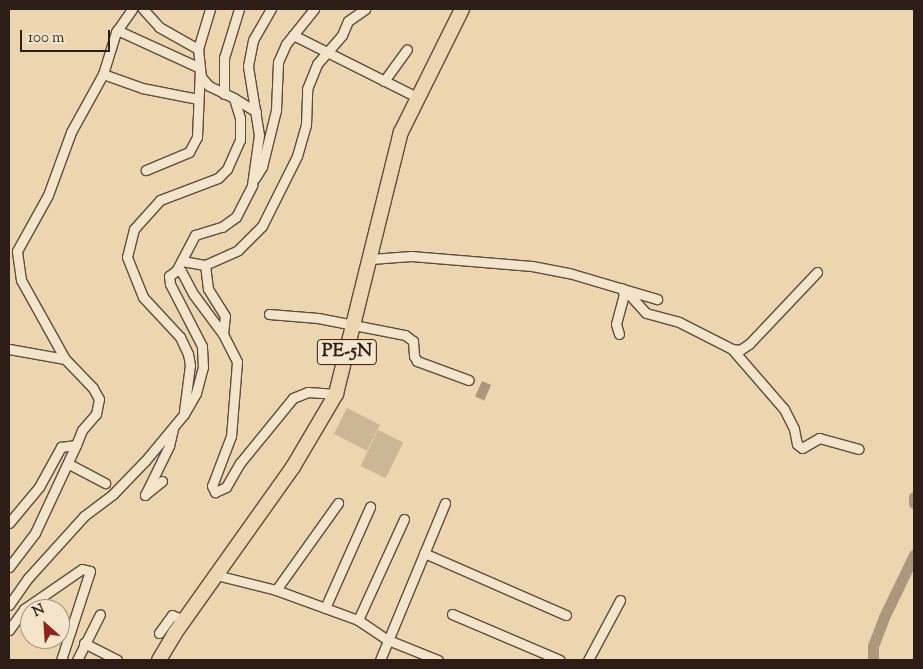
<!DOCTYPE html>
<style>
body{margin:0}
#map{position:relative;width:923px;height:669px;overflow:hidden;background:#ecd6af;font-family:"Sorts Mill Goudy",serif}
div>[style]{position:absolute}
[style*='--x']{left:calc(var(--x)*1px);top:calc(var(--y)*1px);width:calc(var(--w)*1px);rotate:calc(var(--a)*1deg)}
.green>*{inset:0;background:#ccb795;transform-origin:0 0}
.water>*{inset:0;background:#ab977b;transform-origin:0 0}
.river>*{height:11px;margin:-5.5px;padding:0 5.5px;transform-origin:5.5px;border-radius:5.5px;background:#ab977b}
.roads{filter:drop-shadow(1px 0 #5e4b3c) drop-shadow(-1px 0 #5e4b3c) drop-shadow(0 1px #5e4b3c) drop-shadow(0 -1px #5e4b3c)}
.minor>*{height:9px;margin:-4.5px;padding:0 4.5px;transform-origin:4.5px;border-radius:4.5px;background:#f3e4cb}
.highway>*{height:14px;margin:-7px;padding:0 7px;transform-origin:7px;border-radius:7px;background:#ecd6af}
span{translate:-50% -50%;white-space:nowrap;text-align:center;line-height:1.15;-webkit-text-stroke:4px #f3e4cb;paint-order:stroke}
.shield-label span{padding:1px 4px;background:#f3e4cb;border:1px solid;border-radius:4px;-webkit-text-stroke-width:0}
.shield-label{font-size:19px;color:#2e1d16;font-weight:700}
.frame{position:absolute;inset:0;border:10px solid #2e1d16;pointer-events:none}
.north{position:absolute;left:20px;top:599px;width:50px;height:50px;box-sizing:border-box;background:#f3e4cb;border:1px solid #a49483;border-radius:50%;rotate:334deg;font-size:14px;font-weight:700;line-height:20px;text-align:center;color:#2e1d16}
.north::after{content:'';display:block;margin:auto;width:18px;height:22px;background:#8f2418;clip-path:polygon(50% 0,100% 100%,50% 72%,0 100%)}
.scale{position:absolute;left:20px;top:30px;width:90px;height:22px;box-sizing:border-box;border:2px solid #2e1d16;border-top:0;padding-left:6px;font-size:15px;line-height:18px;white-space:nowrap;color:#2e1d16;-webkit-text-stroke:4px #f3e4cb;paint-order:stroke}
</style>
<div id="map">
<div class="green">
<i style="left:347px;top:408px;width:37px;height:29px;rotate:27deg"></i>
<i style="left:378px;top:430px;width:28px;height:40px;rotate:26deg"></i>
</div>
<div class="water">
<i style="left:482px;top:381px;width:10px;height:17px;rotate:24deg"></i>
</div>
<div class="river">
<i style="--x:914;--y:497;--w:6;--a:90"></i>
<i style="--x:873;--y:660;--w:14;--a:-90"></i>
<i style="--x:873;--y:646;--w:31;--a:-69"></i>
<i style="--x:884;--y:617;--w:69;--a:-64.2"></i>
</div>
<div class="roads">
<div class="minor">
<i style="--x:143;--y:9;--w:24;--a:48"></i>
<i style="--x:159;--y:27;--w:45;--a:29.4"></i>
<i style="--x:117;--y:30;--w:91;--a:24.6"></i>
<i style="--x:200;--y:68;--w:69;--a:92.5"></i>
<i style="--x:197;--y:137;--w:17;--a:118"></i>
<i style="--x:189;--y:152;--w:47;--a:157.3"></i>
<i style="--x:293;--y:35;--w:139;--a:26.6"></i>
<i style="--x:103;--y:74;--w:41;--a:19.7"></i>
<i style="--x:142;--y:88;--w:57;--a:11.1"></i>
<i style="--x:384;--y:81;--w:39;--a:-54"></i>
<i style="--x:224;--y:94;--w:36;--a:-90"></i>
<i style="--x:224;--y:58;--w:51;--a:-73"></i>
<i style="--x:234;--y:98;--w:26;--a:32"></i>
<i style="--x:255;--y:178;--w:13;--a:-58"></i>
<i style="--x:262;--y:167;--w:59;--a:-76.2"></i>
<i style="--x:276;--y:110;--w:48;--a:-87.6"></i>
<i style="--x:278;--y:62;--w:20;--a:-66"></i>
<i style="--x:286;--y:44;--w:45;--a:-51.3"></i>
<i style="--x:371;--y:259;--w:40;--a:-4.3"></i>
<i style="--x:411;--y:256;--w:121;--a:4.7"></i>
<i style="--x:532;--y:266;--w:38;--a:11"></i>
<i style="--x:569;--y:273;--w:92;--a:16.5"></i>
<i style="--x:182;--y:261;--w:23;--a:10"></i>
<i style="--x:176;--y:271;--w:41;--a:-62.2"></i>
<i style="--x:195;--y:235;--w:28;--a:-17"></i>
<i style="--x:222;--y:227;--w:17;--a:-36"></i>
<i style="--x:236;--y:217;--w:36;--a:-63"></i>
<i style="--x:252;--y:185;--w:50;--a:-82"></i>
<i style="--x:259;--y:135;--w:70;--a:-99.1"></i>
<i style="--x:248;--y:66;--w:26;--a:-79"></i>
<i style="--x:253;--y:40;--w:36;--a:-60"></i>
<i style="--x:627;--y:292;--w:28;--a:48"></i>
<i style="--x:646;--y:313;--w:34;--a:15"></i>
<i style="--x:679;--y:322;--w:59;--a:27"></i>
<i style="--x:732;--y:349;--w:79;--a:49.1"></i>
<i style="--x:784;--y:409;--w:22;--a:63"></i>
<i style="--x:794;--y:429;--w:15;--a:79"></i>
<i style="--x:797;--y:444;--w:6;--a:39"></i>
<i style="--x:802;--y:448;--w:20;--a:-30"></i>
<i style="--x:819;--y:438;--w:41;--a:15.4"></i>
<i style="--x:269;--y:314;--w:49;--a:4.7"></i>
<i style="--x:318;--y:318;--w:89;--a:11.1"></i>
<i style="--x:405;--y:335;--w:10;--a:37"></i>
<i style="--x:413;--y:341;--w:15;--a:86"></i>
<i style="--x:414;--y:356;--w:6;--a:59"></i>
<i style="--x:417;--y:361;--w:55;--a:20.1"></i>
<i style="--x:223;--y:334;--w:18;--a:-84"></i>
<i style="--x:225;--y:316;--w:32;--a:-122"></i>
<i style="--x:208;--y:289;--w:24;--a:-97"></i>
<i style="--x:205;--y:265;--w:36;--a:-24"></i>
<i style="--x:238;--y:250;--w:34;--a:-45"></i>
<i style="--x:262;--y:226;--w:78;--a:-63.4"></i>
<i style="--x:297;--y:156;--w:32;--a:-74"></i>
<i style="--x:306;--y:125;--w:36;--a:-88"></i>
<i style="--x:307;--y:89;--w:27;--a:-68"></i>
<i style="--x:317;--y:64;--w:38;--a:-49"></i>
<i style="--x:342;--y:35;--w:15;--a:-67"></i>
<i style="--x:348;--y:21;--w:21;--a:-35"></i>
<i style="--x:619;--y:334;--w:10;--a:-107"></i>
<i style="--x:616;--y:324;--w:30;--a:-75"></i>
<i style="--x:624;--y:295;--w:7;--a:-106"></i>
<i style="--x:9;--y:349;--w:57;--a:10.1"></i>
<i style="--x:732;--y:349;--w:8;--a:7"></i>
<i style="--x:740;--y:350;--w:11;--a:-34"></i>
<i style="--x:749;--y:344;--w:99;--a:-46.6"></i>
<i style="--x:184;--y:411;--w:46;--a:-82.6"></i>
<i style="--x:190;--y:365;--w:11;--a:-100"></i>
<i style="--x:188;--y:354;--w:19;--a:-115"></i>
<i style="--x:180;--y:337;--w:54;--a:-132.8"></i>
<i style="--x:143;--y:297;--w:43;--a:-111.8"></i>
<i style="--x:127;--y:257;--w:29;--a:-76"></i>
<i style="--x:134;--y:229;--w:39;--a:-48"></i>
<i style="--x:160;--y:200;--w:62;--a:-20.8"></i>
<i style="--x:218;--y:178;--w:13;--a:-45"></i>
<i style="--x:227;--y:169;--w:32;--a:-66"></i>
<i style="--x:240;--y:140;--w:22;--a:-90"></i>
<i style="--x:240;--y:118;--w:21;--a:-107"></i>
<i style="--x:234;--y:98;--w:28;--a:-154"></i>
<i style="--x:209;--y:86;--w:12;--a:-132"></i>
<i style="--x:201;--y:77;--w:28;--a:-96"></i>
<i style="--x:198;--y:49;--w:42;--a:-73.3"></i>
<i style="--x:76;--y:445;--w:16;--a:-68"></i>
<i style="--x:82;--y:430;--w:21;--a:-49"></i>
<i style="--x:96;--y:414;--w:15;--a:-79"></i>
<i style="--x:99;--y:399;--w:13;--a:-119"></i>
<i style="--x:93;--y:388;--w:40;--a:-134"></i>
<i style="--x:65;--y:359;--w:90;--a:-119.1"></i>
<i style="--x:21;--y:280;--w:29;--a:-98"></i>
<i style="--x:17;--y:251;--w:64;--a:-61"></i>
<i style="--x:48;--y:195;--w:67;--a:-69.9"></i>
<i style="--x:71;--y:132;--w:66;--a:-61.1"></i>
<i style="--x:103;--y:74;--w:44;--a:-72.8"></i>
<i style="--x:116;--y:32;--w:28;--a:-55"></i>
<i style="--x:69;--y:464;--w:41;--a:27.8"></i>
<i style="--x:162;--y:481;--w:22;--a:141"></i>
<i style="--x:145;--y:495;--w:55;--a:-63.9"></i>
<i style="--x:169;--y:446;--w:18;--a:-77"></i>
<i style="--x:9;--y:523;--w:47;--a:-50.2"></i>
<i style="--x:39;--y:487;--w:46;--a:-61.2"></i>
<i style="--x:61;--y:447;--w:15;--a:-8"></i>
<i style="--x:76;--y:445;--w:97;--a:115"></i>
<i style="--x:35;--y:533;--w:43;--a:127.4"></i>
<i style="--x:424;--y:553;--w:155;--a:23.6"></i>
<i style="--x:216;--y:575;--w:62;--a:14"></i>
<i style="--x:276;--y:590;--w:87;--a:20.1"></i>
<i style="--x:358;--y:620;--w:36;--a:34"></i>
<i style="--x:388;--y:640;--w:54;--a:21.8"></i>
<i style="--x:276;--y:590;--w:107;--a:-54.5"></i>
<i style="--x:9;--y:605;--w:33;--a:-55"></i>
<i style="--x:28;--y:578;--w:84;--a:-47.9"></i>
<i style="--x:84;--y:516;--w:36;--a:-37"></i>
<i style="--x:113;--y:494;--w:46;--a:-45.9"></i>
<i style="--x:145;--y:461;--w:61;--a:-50.3"></i>
<i style="--x:184;--y:414;--w:24;--a:-60"></i>
<i style="--x:196;--y:393;--w:27;--a:-75"></i>
<i style="--x:203;--y:367;--w:21;--a:-93"></i>
<i style="--x:202;--y:346;--w:70;--a:-117.3"></i>
<i style="--x:170;--y:284;--w:8;--a:-97"></i>
<i style="--x:169;--y:276;--w:9;--a:-36"></i>
<i style="--x:176;--y:271;--w:5;--a:0"></i>
<i style="--x:181;--y:271;--w:27;--a:62"></i>
<i style="--x:194;--y:295;--w:49;--a:53.4"></i>
<i style="--x:223;--y:334;--w:31;--a:63"></i>
<i style="--x:237;--y:362;--w:74;--a:94.6"></i>
<i style="--x:231;--y:436;--w:53;--a:110.8"></i>
<i style="--x:212;--y:486;--w:7;--a:63"></i>
<i style="--x:215;--y:492;--w:12;--a:-24"></i>
<i style="--x:226;--y:487;--w:28;--a:-60"></i>
<i style="--x:240;--y:463;--w:84;--a:-50.8"></i>
<i style="--x:293;--y:398;--w:16;--a:-22"></i>
<i style="--x:308;--y:392;--w:28;--a:4"></i>
<i style="--x:325;--y:608;--w:111;--a:-66"></i>
<i style="--x:452;--y:614;--w:117;--a:23.1"></i>
<i style="--x:358;--y:620;--w:111;--a:-65.5"></i>
<i style="--x:9;--y:630;--w:26;--a:-54"></i>
<i style="--x:24;--y:609;--w:70;--a:-34.6"></i>
<i style="--x:82;--y:569;--w:8;--a:14"></i>
<i style="--x:90;--y:571;--w:94;--a:108"></i>
<i style="--x:159;--y:633;--w:22;--a:-54"></i>
<i style="--x:172;--y:615;--w:12;--a:24"></i>
<i style="--x:84;--y:643;--w:37;--a:27"></i>
<i style="--x:77;--y:660;--w:51;--a:-63.4"></i>
<i style="--x:380;--y:660;--w:170;--a:-67.5"></i>
<i style="--x:588;--y:660;--w:68;--a:-61.9"></i>
</div>
<div class="highway">
<i style="--x:159;--y:660;--w:31;--a:-59"></i>
<i style="--x:175;--y:633;--w:204;--a:-54.6"></i>
<i style="--x:293;--y:467;--w:85;--a:-59.5"></i>
<i style="--x:336;--y:394;--w:270;--a:-76.1"></i>
<i style="--x:401;--y:132;--w:137;--a:-63.6"></i>
</div>
</div>
<div class="shield-label">
<span style="left:347px;top:352px">PE-5N</span>
</div>
<div class="frame"></div>
<div class="north">N</div>
<div class="scale">100 m</div>
</div>
